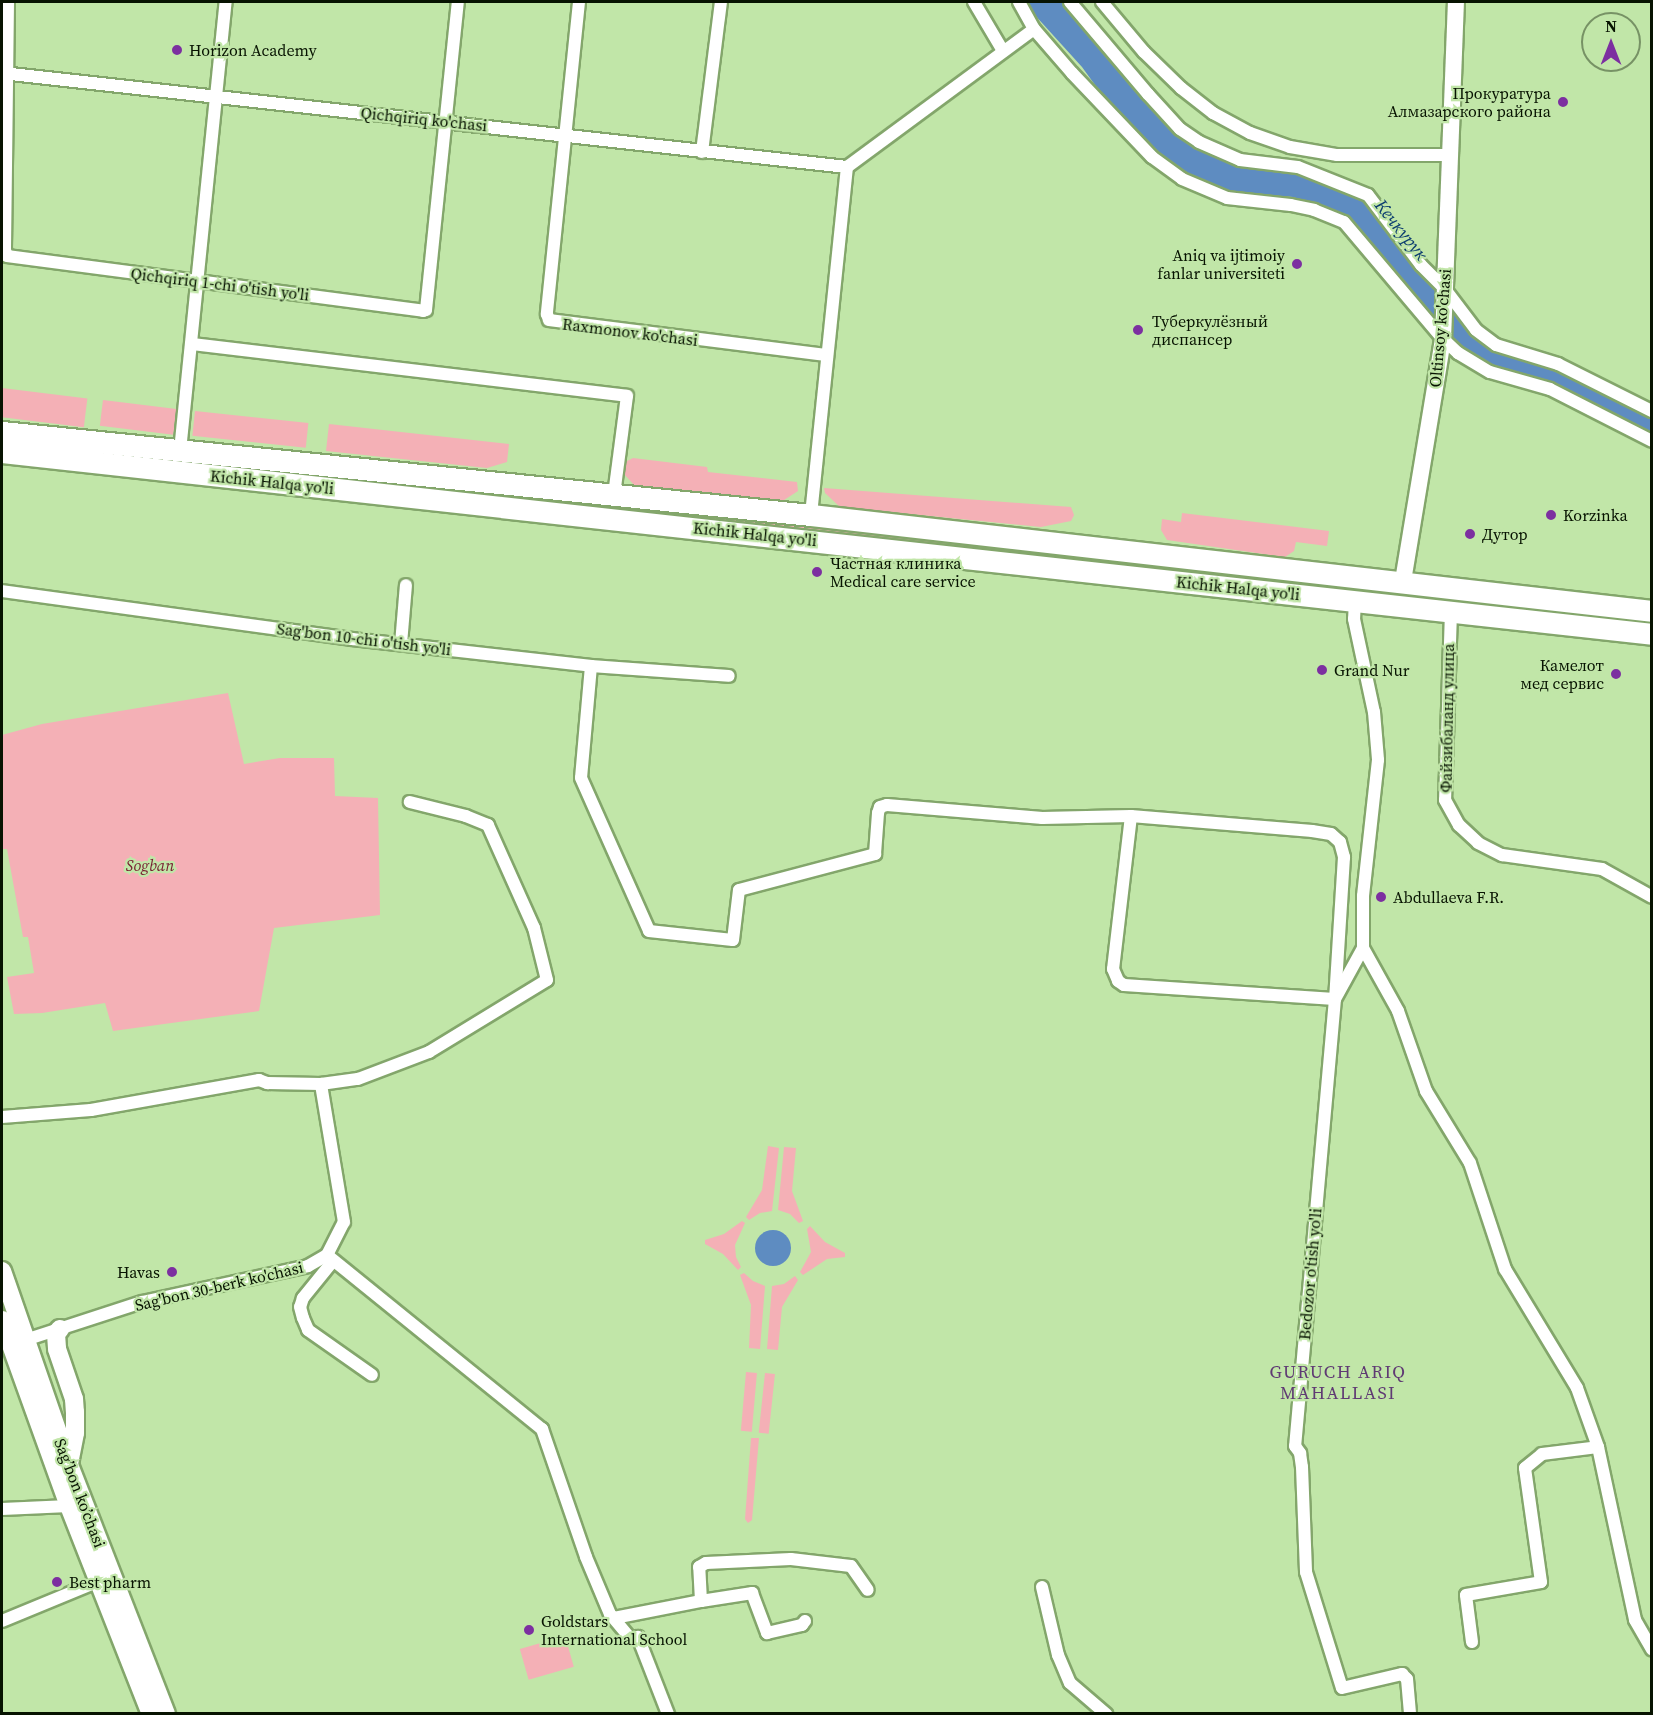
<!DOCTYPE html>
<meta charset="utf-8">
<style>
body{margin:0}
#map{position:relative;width:1653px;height:1715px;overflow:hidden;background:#c1e6a8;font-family:"Source Serif 4",serif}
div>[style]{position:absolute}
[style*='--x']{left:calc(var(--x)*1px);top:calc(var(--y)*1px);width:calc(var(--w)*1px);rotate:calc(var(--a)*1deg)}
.green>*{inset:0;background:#f4b0b6;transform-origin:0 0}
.water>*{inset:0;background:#5e8cc1}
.round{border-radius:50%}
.roads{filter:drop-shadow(2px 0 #83a66b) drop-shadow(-2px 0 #83a66b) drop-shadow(0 2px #83a66b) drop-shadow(0 -2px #83a66b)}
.street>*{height:12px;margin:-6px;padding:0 6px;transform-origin:6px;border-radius:6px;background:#fff}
.secondary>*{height:16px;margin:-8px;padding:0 8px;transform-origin:8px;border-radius:8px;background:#fff}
.primary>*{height:18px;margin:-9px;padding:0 9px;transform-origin:9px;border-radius:9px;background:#fff}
.highway>*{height:21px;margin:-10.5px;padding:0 10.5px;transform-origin:10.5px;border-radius:10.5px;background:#fff}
.dots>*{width:16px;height:16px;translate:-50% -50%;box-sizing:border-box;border:3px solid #c1e6a8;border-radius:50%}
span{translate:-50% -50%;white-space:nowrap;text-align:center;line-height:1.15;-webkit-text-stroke:4.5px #c1e6a8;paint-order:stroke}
.poi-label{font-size:16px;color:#071301}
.left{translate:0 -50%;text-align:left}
.right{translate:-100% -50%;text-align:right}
.street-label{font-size:16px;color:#071301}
.park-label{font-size:16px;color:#771c30;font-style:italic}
.water-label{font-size:18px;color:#0c3d6f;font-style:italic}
.neighbourhood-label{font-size:18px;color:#5f3a73;letter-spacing:1.5px}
.frame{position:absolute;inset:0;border:3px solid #071301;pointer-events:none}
.north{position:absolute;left:1581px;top:12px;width:60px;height:60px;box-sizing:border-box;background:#c1e6a8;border:2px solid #779265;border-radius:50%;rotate:0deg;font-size:16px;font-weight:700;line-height:24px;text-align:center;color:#071301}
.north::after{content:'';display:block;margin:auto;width:21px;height:27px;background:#7c2fa0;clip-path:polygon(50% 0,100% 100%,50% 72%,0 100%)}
</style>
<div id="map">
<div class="green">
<i style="left:2px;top:388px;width:86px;height:29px;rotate:7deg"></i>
<i style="left:103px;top:400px;width:74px;height:26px;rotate:7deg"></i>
<i style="left:195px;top:411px;width:114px;height:25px;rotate:6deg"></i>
<i style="clip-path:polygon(329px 424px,509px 444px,507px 462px,487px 468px,326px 451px)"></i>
<i style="clip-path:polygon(633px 458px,707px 467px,708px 472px,797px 482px,798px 491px,781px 502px,635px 486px,624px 474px,625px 462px)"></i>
<i style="left:345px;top:476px;width:636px;height:8px;rotate:6deg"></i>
<i style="clip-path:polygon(824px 488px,1071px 507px,1074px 515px,1071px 521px,1041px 527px,840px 507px,825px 493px)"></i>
<i style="clip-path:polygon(1182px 513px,1329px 531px,1327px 546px,1296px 542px,1294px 551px,1285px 557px,1167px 540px,1161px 530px,1162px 519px,1181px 522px)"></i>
<i style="left:1004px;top:546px;width:564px;height:7px;rotate:6deg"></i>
<i style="clip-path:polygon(228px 693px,244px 764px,280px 758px,334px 758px,335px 796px,378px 798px,380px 915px,274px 928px,259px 1011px,113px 1031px,105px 1003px,42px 1013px,14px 1014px,7px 977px,34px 973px,28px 937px,23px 937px,7px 849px,2px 849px,2px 735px,42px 724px)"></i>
<i style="clip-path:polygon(768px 1146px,779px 1148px,772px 1211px,760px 1213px,749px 1220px,746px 1217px,762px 1190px)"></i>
<i style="clip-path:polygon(784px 1147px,796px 1148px,792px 1191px,803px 1221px,799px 1223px,790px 1214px,778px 1210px)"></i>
<i style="clip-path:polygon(742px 1221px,745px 1223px,735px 1245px,736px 1257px,741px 1267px,738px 1270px,723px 1254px,705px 1244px,705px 1240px,724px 1234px)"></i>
<i style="clip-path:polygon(810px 1226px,825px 1242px,845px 1253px,845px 1257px,827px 1259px,803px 1275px,800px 1272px,811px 1252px,807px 1229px)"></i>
<i style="clip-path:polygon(744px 1273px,753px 1281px,765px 1286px,760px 1349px,749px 1348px,751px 1305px,740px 1275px)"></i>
<i style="clip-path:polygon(795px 1276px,798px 1280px,782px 1307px,778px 1350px,767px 1349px,772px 1286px,784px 1284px)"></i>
<i style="left:746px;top:1372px;width:11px;height:59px;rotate:5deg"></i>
<i style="left:765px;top:1373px;width:10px;height:60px;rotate:6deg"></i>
<i style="clip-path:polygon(751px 1438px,759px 1438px,752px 1520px,748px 1523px,745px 1519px)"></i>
<i style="left:565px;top:1636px;width:32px;height:47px;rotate:74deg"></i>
</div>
<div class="water">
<i style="clip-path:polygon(1023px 2px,1064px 2px,1196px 144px,1297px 171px,1366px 197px,1418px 270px,1473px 332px,1558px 368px,1651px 414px,1651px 436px,1491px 369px,1460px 350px,1401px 286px,1349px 219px,1293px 197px,1228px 192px,1187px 174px,1158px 156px,1119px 118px,1082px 67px)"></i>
<i class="round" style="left:755px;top:1230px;width:36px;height:36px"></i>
</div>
<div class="roads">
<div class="street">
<i style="--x:8;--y:2;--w:248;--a:90.7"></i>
<i style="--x:5;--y:250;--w:6;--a:72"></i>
<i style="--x:7;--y:256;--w:420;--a:7.5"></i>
<i style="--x:423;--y:311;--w:3;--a:-18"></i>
<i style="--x:426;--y:310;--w:310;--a:-84.1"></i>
<i style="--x:579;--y:2;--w:314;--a:95.9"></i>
<i style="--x:547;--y:314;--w:6;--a:72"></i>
<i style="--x:549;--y:320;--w:279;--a:7.2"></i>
<i style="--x:974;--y:2;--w:57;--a:59.4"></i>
<i style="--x:1019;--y:2;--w:31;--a:61"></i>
<i style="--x:1034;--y:29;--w:58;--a:49.2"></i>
<i style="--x:1072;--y:73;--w:116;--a:46.4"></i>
<i style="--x:1152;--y:157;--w:37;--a:36"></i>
<i style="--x:1182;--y:179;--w:49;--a:22.9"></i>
<i style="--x:1227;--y:198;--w:64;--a:6.2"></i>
<i style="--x:1291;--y:205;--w:24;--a:12"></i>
<i style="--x:1314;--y:210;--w:32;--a:22"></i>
<i style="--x:1344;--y:222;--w:153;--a:49.8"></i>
<i style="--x:1443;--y:339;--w:21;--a:43"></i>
<i style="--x:1458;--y:353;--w:37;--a:31"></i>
<i style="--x:1490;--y:372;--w:62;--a:15.8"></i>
<i style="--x:1550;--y:389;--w:114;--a:27"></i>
<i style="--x:1070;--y:2;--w:121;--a:49.7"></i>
<i style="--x:1148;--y:94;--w:47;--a:47.6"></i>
<i style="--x:1180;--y:129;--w:23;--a:34"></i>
<i style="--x:1199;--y:142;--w:45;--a:23.7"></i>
<i style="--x:1240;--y:160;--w:58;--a:6.9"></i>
<i style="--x:1298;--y:167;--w:75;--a:21.8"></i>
<i style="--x:1368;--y:195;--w:88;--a:52.9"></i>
<i style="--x:1421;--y:265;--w:34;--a:45"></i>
<i style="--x:1445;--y:289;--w:51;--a:52.9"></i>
<i style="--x:1476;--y:330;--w:25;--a:37"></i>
<i style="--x:1496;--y:345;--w:65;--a:17"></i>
<i style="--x:1558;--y:364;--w:105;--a:26.6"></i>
<i style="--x:1102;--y:2;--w:65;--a:50"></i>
<i style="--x:1144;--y:52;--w:52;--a:44.2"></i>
<i style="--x:1181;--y:88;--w:41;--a:38"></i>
<i style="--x:1213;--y:113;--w:42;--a:28.4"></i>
<i style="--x:1250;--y:133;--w:42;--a:19.3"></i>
<i style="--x:1290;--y:147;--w:48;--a:9.7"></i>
<i style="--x:1337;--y:155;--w:113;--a:0"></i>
<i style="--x:2;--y:73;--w:850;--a:6.35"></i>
<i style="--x:702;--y:152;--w:151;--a:-82.8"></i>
<i style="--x:192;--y:344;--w:438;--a:6.8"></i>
<i style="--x:627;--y:396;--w:100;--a:97.5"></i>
<i style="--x:180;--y:451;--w:451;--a:-84.2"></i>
<i style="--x:811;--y:515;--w:350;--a:-84.1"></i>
<i style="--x:847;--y:167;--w:232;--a:-36.4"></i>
<i style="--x:2;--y:591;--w:353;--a:7.8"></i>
<i style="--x:352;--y:639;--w:241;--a:6.4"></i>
<i style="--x:591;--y:666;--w:138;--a:4.1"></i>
<i style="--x:1355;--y:601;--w:18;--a:93"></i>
<i style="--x:1354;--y:619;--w:95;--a:77.9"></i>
<i style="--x:1374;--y:712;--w:48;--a:85.2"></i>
<i style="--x:1378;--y:760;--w:137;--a:96.3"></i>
<i style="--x:1363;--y:896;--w:52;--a:90"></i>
<i style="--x:1363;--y:948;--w:72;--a:60.9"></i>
<i style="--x:1398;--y:1011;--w:85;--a:70.7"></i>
<i style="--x:1426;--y:1091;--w:84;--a:58.6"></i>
<i style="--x:1470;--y:1163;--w:112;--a:71.7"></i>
<i style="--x:1505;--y:1269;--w:139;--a:58.8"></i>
<i style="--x:1577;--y:1388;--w:63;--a:70.4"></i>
<i style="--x:1598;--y:1447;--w:177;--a:77.9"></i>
<i style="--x:1635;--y:1620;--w:34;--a:60"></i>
<i style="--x:1451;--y:611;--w:189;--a:91.8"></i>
<i style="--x:1445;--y:800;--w:29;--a:61"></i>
<i style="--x:1459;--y:825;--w:26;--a:43"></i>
<i style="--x:1478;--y:843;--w:27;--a:27"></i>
<i style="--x:1502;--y:855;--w:101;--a:8"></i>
<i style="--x:1602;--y:869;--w:57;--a:29.2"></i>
<i style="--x:401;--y:644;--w:59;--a:-85.2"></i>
<i style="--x:591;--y:666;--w:112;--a:95.1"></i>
<i style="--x:581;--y:778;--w:167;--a:66"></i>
<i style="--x:649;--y:931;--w:84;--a:6.1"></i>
<i style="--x:733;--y:940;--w:50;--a:-83.2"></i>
<i style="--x:739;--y:890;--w:141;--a:-14.8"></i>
<i style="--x:875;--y:854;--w:41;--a:-85.8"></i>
<i style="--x:878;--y:813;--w:6;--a:-72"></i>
<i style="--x:880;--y:807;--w:7;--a:-16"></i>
<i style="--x:887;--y:805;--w:156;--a:4.8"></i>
<i style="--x:1042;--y:818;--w:89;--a:-1.3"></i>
<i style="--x:1131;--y:816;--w:182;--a:4.7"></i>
<i style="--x:1312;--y:831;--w:19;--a:9"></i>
<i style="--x:1331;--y:834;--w:12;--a:42"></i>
<i style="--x:1340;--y:842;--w:16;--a:75"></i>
<i style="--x:1344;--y:857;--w:142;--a:93.6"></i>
<i style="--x:1335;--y:999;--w:449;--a:95.1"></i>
<i style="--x:1295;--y:1446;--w:9;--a:54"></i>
<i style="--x:1300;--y:1453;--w:14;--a:82"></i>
<i style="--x:1302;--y:1467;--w:105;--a:87.8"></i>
<i style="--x:1306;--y:1572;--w:121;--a:72.8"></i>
<i style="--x:1342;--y:1688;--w:62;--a:-13.1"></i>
<i style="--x:1402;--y:1674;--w:7;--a:45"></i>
<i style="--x:1407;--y:1679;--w:35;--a:85"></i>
<i style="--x:1131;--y:816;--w:154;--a:96.7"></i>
<i style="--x:1113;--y:969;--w:13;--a:67"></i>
<i style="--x:1118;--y:981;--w:7;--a:34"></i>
<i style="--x:1124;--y:985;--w:211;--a:3.8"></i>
<i style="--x:1335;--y:999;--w:58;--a:-61.2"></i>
<i style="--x:2;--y:1117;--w:89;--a:-4.5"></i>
<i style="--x:91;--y:1110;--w:171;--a:-10.1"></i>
<i style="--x:259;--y:1080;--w:9;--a:21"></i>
<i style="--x:267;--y:1083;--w:54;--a:1.1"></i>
<i style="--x:321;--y:1084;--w:37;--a:-8"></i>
<i style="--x:358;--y:1079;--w:76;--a:-20.8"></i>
<i style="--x:429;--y:1052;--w:138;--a:-31.4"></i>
<i style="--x:547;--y:980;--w:54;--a:-104"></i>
<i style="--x:534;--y:928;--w:113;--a:-114.1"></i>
<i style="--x:488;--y:825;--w:24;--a:-158"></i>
<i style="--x:466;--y:816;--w:58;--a:-166"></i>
<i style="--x:327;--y:1255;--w:277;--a:39"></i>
<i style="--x:542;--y:1429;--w:135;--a:71"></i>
<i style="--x:586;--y:1557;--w:62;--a:67.2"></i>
<i style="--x:610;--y:1614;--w:31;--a:50"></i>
<i style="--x:630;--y:1638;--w:8;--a:-7"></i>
<i style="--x:638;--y:1637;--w:83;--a:68.7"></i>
<i style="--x:333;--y:1261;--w:48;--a:129"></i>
<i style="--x:303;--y:1298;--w:9;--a:108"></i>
<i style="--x:300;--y:1307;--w:11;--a:75"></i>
<i style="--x:303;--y:1318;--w:13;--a:67"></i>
<i style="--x:308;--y:1330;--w:78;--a:35.1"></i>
<i style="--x:19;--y:1342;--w:129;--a:-18"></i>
<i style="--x:142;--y:1302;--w:170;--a:-12.2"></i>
<i style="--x:308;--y:1266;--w:22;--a:-30"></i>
<i style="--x:327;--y:1255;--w:37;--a:-63"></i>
<i style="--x:344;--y:1222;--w:140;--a:-99.5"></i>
<i style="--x:2;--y:1509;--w:67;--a:-2.6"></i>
<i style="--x:1042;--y:1587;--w:70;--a:76.8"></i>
<i style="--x:1058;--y:1655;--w:30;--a:67"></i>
<i style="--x:1070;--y:1683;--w:48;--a:40.7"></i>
<i style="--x:701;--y:1601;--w:52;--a:-8.9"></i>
<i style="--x:752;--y:1593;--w:43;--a:69.4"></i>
<i style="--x:767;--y:1633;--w:36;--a:-13"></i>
<i style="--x:802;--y:1625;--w:5;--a:-53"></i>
<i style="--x:614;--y:1618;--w:89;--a:-11.1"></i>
<i style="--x:701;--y:1601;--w:34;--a:-93"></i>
<i style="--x:699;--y:1567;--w:8;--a:-30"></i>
<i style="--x:706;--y:1563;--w:85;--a:-2.7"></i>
<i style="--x:791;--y:1559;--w:60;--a:6.7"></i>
<i style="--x:851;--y:1566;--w:29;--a:55"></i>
<i style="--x:2;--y:1621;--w:105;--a:-22.4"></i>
<i style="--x:1472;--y:1642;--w:47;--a:-97.3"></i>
<i style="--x:1466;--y:1595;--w:76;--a:-9.8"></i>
<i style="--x:1541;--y:1582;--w:115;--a:-98"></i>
<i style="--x:1525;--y:1468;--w:22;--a:-39"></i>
<i style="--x:1542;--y:1454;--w:56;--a:-7.1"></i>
</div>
<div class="secondary">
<i style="--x:1403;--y:581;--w:245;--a:-80.6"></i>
<i style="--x:1443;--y:339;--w:337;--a:-87.8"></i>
</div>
<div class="primary">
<i style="--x:2;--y:1271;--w:205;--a:70.9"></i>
<i style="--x:69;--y:1465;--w:267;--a:68.7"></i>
<i style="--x:2;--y:1320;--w:198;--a:70.2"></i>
<i style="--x:69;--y:1506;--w:224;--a:68.5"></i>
<i style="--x:60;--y:1329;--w:6;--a:129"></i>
<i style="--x:56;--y:1334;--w:15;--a:86"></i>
<i style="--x:57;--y:1349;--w:53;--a:71.2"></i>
<i style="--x:74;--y:1399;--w:13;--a:86"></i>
<i style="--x:75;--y:1412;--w:21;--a:90"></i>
<i style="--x:75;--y:1433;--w:33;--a:101"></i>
</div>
<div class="highway">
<i style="--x:2;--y:432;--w:813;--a:5.86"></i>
<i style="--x:811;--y:515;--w:846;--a:6.51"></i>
<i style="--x:2;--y:452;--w:1660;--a:6.29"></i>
</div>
</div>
<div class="dots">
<i style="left:177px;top:50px;background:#7c2fa0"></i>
<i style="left:1563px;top:102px;background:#7c2fa0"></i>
<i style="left:1297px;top:264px;background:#7c2fa0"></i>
<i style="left:1138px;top:330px;background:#7c2fa0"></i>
<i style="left:1551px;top:515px;background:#7c2fa0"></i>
<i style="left:1470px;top:534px;background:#7c2fa0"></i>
<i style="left:817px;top:572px;background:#7c2fa0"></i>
<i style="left:1322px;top:670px;background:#7c2fa0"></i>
<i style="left:1616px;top:674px;background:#7c2fa0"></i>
<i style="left:1381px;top:897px;background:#7c2fa0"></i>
<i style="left:172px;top:1272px;background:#7c2fa0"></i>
<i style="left:57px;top:1582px;background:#7c2fa0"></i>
<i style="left:529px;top:1630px;background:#7c2fa0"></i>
</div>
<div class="poi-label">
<span class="left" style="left:189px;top:50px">Horizon Academy</span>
<span class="right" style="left:1551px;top:102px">Прокуратура<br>Алмазарского района</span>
<span class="right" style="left:1285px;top:264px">Aniq va ijtimoiy<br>fanlar universiteti</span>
<span class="left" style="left:1152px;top:330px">Туберкулёзный<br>диспансер</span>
<span class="left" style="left:1563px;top:515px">Korzinka</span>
<span class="left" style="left:1482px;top:534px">Дутор</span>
<span class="left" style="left:830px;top:572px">Частная клиника<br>Medical care service</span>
<span class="right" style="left:1604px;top:674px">Камелот<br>мед сервис</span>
<span class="left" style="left:1334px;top:670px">Grand Nur</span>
<span class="left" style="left:1393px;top:897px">Abdullaeva F.R.</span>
<span class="right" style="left:160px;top:1272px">Havas</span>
<span class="left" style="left:69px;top:1582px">Best pharm</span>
<span class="left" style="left:541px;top:1630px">Goldstars<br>International School</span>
</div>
<div class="street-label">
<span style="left:424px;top:119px;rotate:6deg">Qichqiriq ko'chasi</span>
<span style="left:220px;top:284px;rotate:7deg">Qichqiriq 1-chi o'tish yo'li</span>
<span style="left:1440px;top:328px;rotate:-85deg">Oltinsoy ko'chasi</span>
<span style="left:630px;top:332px;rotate:7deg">Raxmonov ko'chasi</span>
<span style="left:272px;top:482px;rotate:6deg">Kichik Halqa yo'li</span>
<span style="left:755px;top:534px;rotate:6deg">Kichik Halqa yo'li</span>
<span style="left:1238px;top:588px;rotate:6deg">Kichik Halqa yo'li</span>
<span style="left:364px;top:639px;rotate:7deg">Sag'bon 10-chi o'tish yo'li</span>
<span style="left:1447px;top:718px;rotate:-89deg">Файзибаланд улица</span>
<span style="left:1310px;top:1274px;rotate:-85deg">Bedozor o'tish yo'li</span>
<span style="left:219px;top:1286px;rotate:-13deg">Sag'bon 30-berk ko'chasi</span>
<span style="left:80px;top:1493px;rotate:69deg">Sag’bon ko’chasi</span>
</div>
<div class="park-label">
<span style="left:150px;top:865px">Sogban</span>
</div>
<div class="water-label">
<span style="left:1401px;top:230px;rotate:51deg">Кечкурук</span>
</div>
<div class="neighbourhood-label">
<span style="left:1338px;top:1383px">GURUCH ARIQ<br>MAHALLASI</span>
</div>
<div class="frame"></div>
<div class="north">N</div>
</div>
